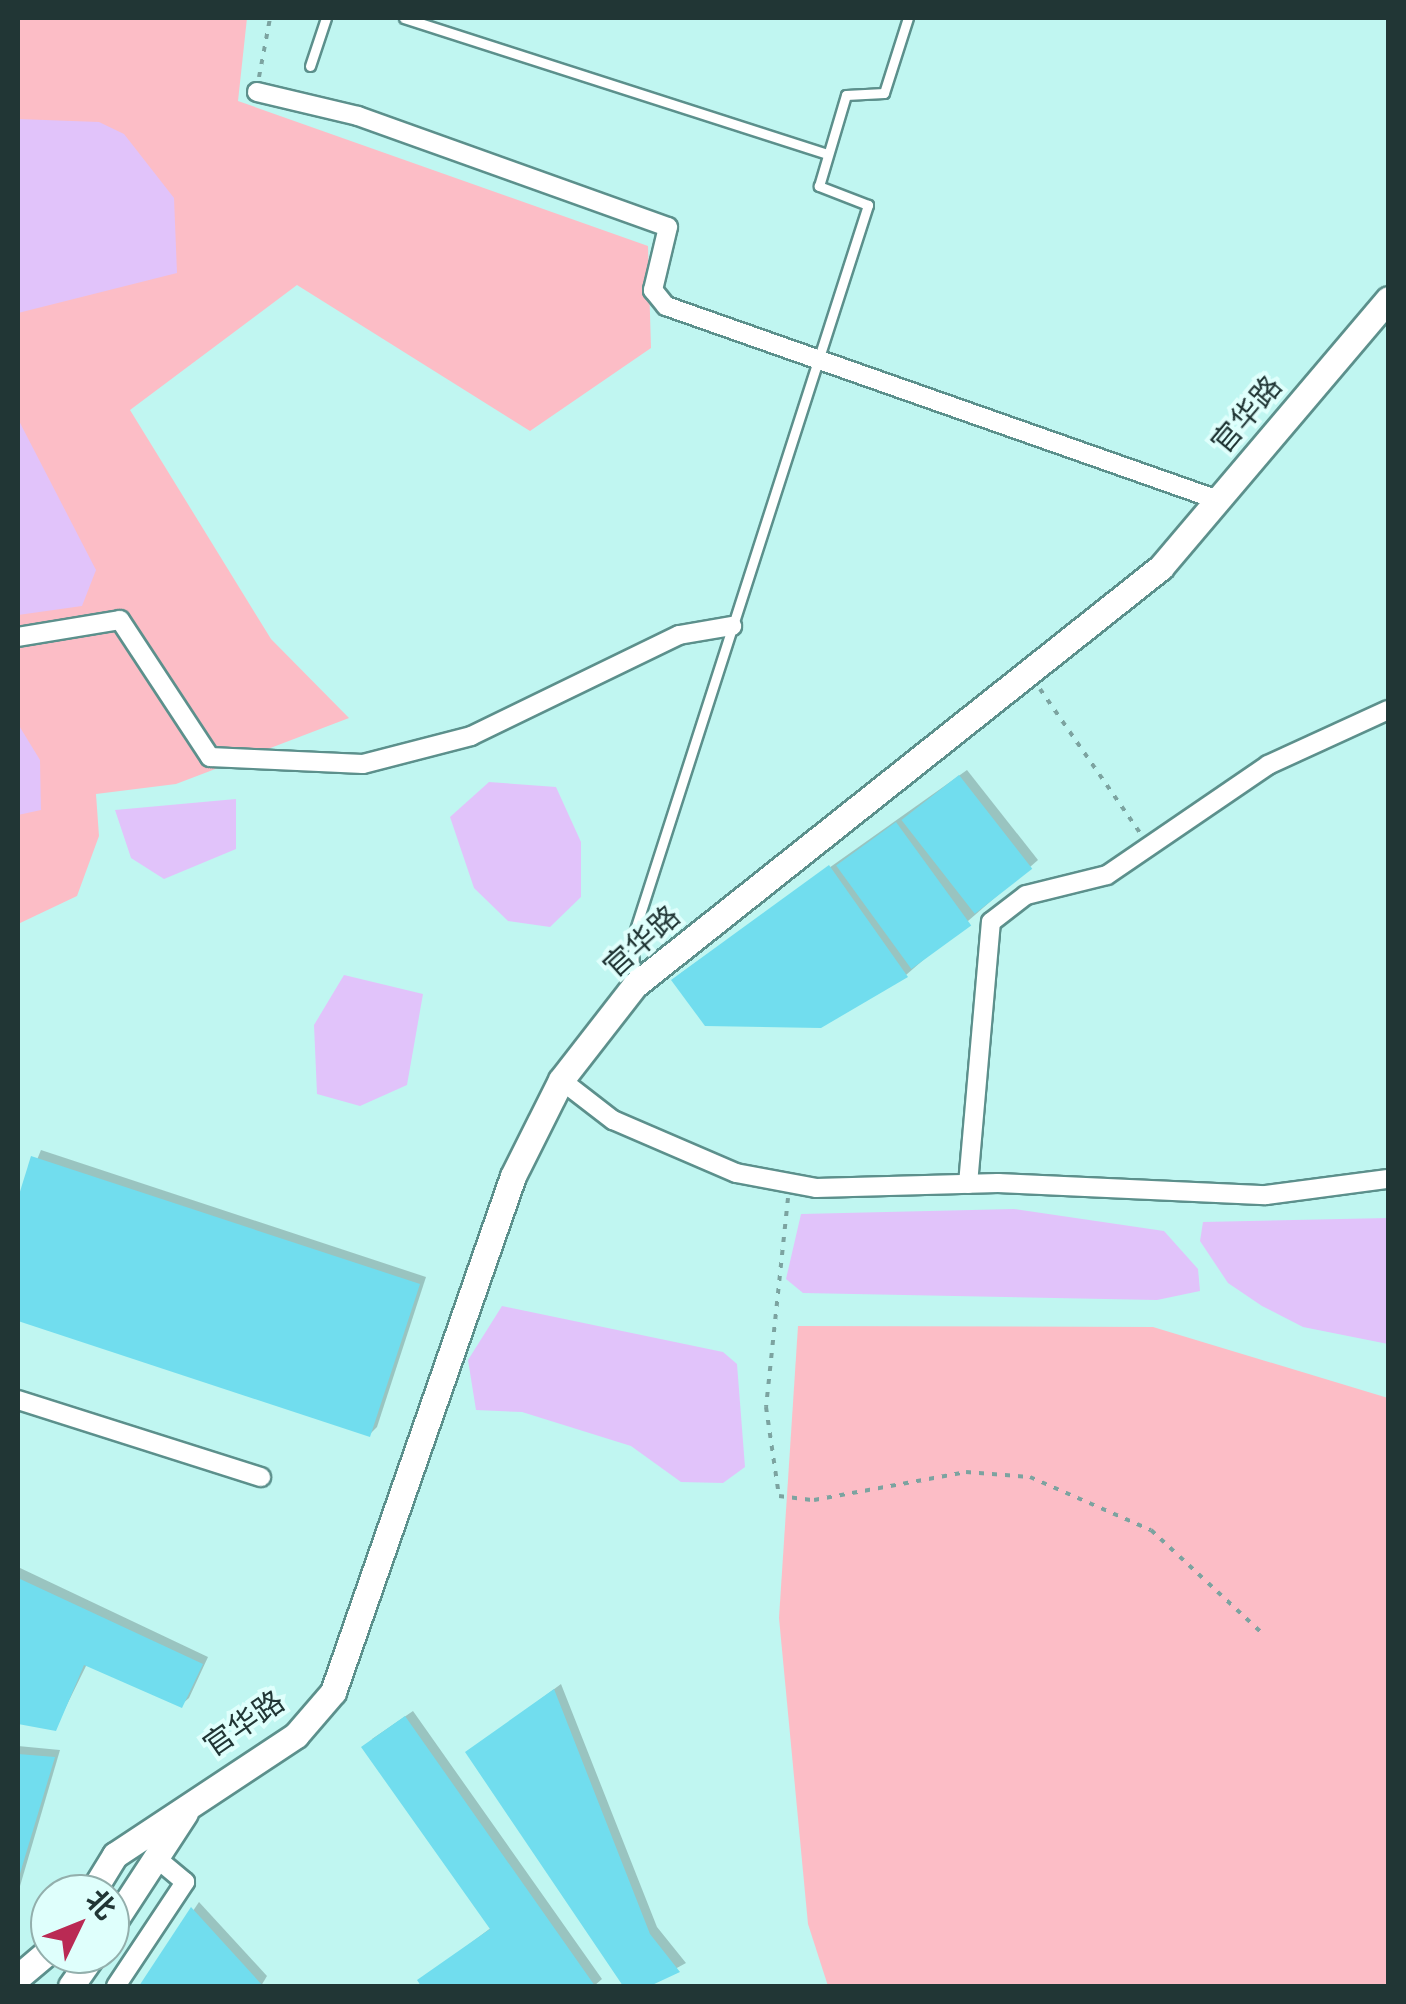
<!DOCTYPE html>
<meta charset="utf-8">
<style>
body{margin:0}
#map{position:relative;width:1406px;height:2004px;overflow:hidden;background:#c0f6f1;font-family:"DejaVu Sans","Noto Sans SC",sans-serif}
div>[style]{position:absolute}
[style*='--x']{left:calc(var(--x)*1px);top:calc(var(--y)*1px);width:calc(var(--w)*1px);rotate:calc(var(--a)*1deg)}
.green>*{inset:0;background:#fcbdc6}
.water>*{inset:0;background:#e1c3fa}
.shadow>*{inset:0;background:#0003}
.building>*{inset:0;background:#71ddee;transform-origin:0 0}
.path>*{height:4px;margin-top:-2px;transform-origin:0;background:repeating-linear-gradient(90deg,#7ca3a0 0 5px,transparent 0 13px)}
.roads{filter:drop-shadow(2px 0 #5c908c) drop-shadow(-2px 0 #5c908c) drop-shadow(0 2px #5c908c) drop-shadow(0 -2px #5c908c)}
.lane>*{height:9px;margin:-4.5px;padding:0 4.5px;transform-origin:4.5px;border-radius:4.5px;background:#fff}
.street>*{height:18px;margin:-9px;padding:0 9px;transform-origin:9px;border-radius:9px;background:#fff}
.secondary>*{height:25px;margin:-12.5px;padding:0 12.5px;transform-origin:12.5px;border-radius:12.5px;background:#fff}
span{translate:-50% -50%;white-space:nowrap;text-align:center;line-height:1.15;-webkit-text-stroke:8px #dffffc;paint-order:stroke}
.street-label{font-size:30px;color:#213635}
.frame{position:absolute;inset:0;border:20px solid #213635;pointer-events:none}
.north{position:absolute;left:30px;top:1874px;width:100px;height:100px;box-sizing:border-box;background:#dffffc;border:2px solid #93afac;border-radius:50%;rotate:47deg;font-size:28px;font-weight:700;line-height:40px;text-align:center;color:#213635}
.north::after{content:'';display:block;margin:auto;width:35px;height:45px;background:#ba2a54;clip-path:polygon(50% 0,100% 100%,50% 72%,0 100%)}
</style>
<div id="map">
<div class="green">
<i style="clip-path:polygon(18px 18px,247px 18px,238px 101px,648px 246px,651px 348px,530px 431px,297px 285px,130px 410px,271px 639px,349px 718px,176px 784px,96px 794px,99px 836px,77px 896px,18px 924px)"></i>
<i style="clip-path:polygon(798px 1326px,1153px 1327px,1388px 1398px,1388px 1986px,828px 1986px,808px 1924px,779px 1618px)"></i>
</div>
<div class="water">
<i style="clip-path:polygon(18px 119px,99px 122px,124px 134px,174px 198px,177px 273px,18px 313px)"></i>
<i style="clip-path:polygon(18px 419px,96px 570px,82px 606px,18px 615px)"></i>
<i style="clip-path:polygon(18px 724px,40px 760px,41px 810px,18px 815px)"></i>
<i style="clip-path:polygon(489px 782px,556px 787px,581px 842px,581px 897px,550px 927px,508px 921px,474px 888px,450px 817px)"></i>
<i style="clip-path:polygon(236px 799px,236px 849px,164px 879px,131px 858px,115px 810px)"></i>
<i style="clip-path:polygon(344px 975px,423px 994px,407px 1085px,360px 1106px,317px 1094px,314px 1025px)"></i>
<i style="clip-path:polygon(1014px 1209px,1164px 1231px,1198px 1269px,1200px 1291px,1157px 1300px,803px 1293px,786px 1279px,801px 1214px)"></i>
<i style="clip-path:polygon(1388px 1218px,1388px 1344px,1303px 1327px,1262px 1306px,1228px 1283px,1200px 1241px,1203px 1222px)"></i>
<i style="clip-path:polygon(502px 1306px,723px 1352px,737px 1364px,745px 1467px,723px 1483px,681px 1482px,631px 1446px,522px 1412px,476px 1410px,468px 1360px)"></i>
</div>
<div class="shadow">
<i style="clip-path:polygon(967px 770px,1038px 860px,906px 975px,681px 973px)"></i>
<i style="clip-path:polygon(41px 1150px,426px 1277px,377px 1427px,370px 1434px,18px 1318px,18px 1206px)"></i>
<i style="clip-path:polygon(18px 1567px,208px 1657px,189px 1698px,181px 1705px,87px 1664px,55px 1729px,18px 1721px)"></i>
<i style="clip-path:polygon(561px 1684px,657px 1927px,686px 1963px,644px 1986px,626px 1986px,468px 1753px)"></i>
<i style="clip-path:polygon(413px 1711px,602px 1979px,594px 1986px,420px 1981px,492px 1927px,372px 1739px)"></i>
<i style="clip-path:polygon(18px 1746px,60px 1750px,18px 1893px)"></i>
<i style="clip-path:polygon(199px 1902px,267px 1976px,261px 1986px,142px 1986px)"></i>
</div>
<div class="building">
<i style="left:959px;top:775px;width:119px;height:73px;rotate:52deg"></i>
<i style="left:896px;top:822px;width:128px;height:74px;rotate:54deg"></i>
<i style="clip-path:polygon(829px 865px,908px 977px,821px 1028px,705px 1026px,671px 980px)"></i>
<i style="clip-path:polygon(31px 1156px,420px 1284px,370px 1437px,18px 1321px,18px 1198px)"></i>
<i style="clip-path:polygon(18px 1578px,203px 1664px,182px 1708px,84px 1665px,56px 1731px,18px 1724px)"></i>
<i style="clip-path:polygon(554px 1689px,650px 1934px,680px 1972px,650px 1986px,623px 1986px,465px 1752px)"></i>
<i style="clip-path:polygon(405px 1716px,595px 1986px,421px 1986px,417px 1980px,490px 1929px,361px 1747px)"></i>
<i style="clip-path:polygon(18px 1754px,55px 1757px,18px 1880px)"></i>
<i style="clip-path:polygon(191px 1907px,263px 1986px,139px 1986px)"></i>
</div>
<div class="path">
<i style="--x:259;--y:77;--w:60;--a:-79.4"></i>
<i style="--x:1040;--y:689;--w:175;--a:55.2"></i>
<i style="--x:788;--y:1198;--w:210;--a:96"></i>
<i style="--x:766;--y:1407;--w:90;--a:81.7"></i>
<i style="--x:779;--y:1496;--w:35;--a:7"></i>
<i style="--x:814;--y:1500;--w:155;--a:-10.4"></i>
<i style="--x:966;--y:1472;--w:64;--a:4.5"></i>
<i style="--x:1030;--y:1477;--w:132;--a:23.7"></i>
<i style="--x:1151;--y:1530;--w:154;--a:42.9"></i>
</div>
<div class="roads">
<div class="lane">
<i style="--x:404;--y:18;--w:445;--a:17.8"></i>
<i style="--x:310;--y:66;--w:51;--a:-71.6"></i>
<i style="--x:634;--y:977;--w:41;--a:-91.4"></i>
<i style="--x:633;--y:936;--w:768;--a:-72.18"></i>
<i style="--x:868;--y:205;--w:53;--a:-158.8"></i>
<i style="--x:819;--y:186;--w:95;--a:-73.5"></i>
<i style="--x:846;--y:95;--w:38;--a:-3"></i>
<i style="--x:884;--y:93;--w:79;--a:-72.3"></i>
</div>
<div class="street">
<i style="--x:257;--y:92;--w:104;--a:13.4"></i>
<i style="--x:358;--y:116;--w:329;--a:19.7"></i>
<i style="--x:668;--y:227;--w:65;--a:103.4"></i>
<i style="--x:653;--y:290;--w:21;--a:51"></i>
<i style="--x:666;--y:306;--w:585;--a:19.36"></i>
<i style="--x:18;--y:637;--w:103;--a:-9.5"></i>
<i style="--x:120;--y:620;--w:164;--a:56.7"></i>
<i style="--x:210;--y:757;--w:153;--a:2.6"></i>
<i style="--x:363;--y:764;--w:112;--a:-14.5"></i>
<i style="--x:471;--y:736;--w:231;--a:-25.9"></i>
<i style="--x:679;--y:635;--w:54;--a:-9.6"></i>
<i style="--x:561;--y:1080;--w:66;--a:37.6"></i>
<i style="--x:613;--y:1120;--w:134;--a:23.3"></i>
<i style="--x:736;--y:1173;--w:81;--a:10.6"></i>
<i style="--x:816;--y:1188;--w:182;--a:-1.6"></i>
<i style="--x:998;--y:1183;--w:268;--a:2.6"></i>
<i style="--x:1266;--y:1195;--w:123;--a:-7.5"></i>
<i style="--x:968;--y:1184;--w:263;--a:-85"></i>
<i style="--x:991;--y:922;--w:44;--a:-37.6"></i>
<i style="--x:1026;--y:895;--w:83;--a:-13.9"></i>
<i style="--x:1107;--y:875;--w:195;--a:-34.3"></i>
<i style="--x:1268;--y:765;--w:132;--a:-24.6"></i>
<i style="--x:18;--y:1400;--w:255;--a:17.6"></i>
<i style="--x:116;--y:1986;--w:125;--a:-56.4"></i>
<i style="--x:185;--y:1882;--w:38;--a:-140"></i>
</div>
<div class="secondary">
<i style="--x:91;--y:1894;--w:46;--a:-58.4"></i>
<i style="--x:115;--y:1855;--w:217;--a:-33.5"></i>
<i style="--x:296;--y:1735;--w:57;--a:-49.3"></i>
<i style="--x:333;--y:1692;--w:546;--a:-70.77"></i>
<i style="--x:513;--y:1176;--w:107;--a:-63.4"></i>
<i style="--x:561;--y:1080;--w:120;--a:-52.1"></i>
<i style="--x:635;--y:985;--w:672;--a:-38.47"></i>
<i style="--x:1161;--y:567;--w:351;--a:-49.7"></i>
<i style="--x:110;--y:1928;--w:137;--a:-56.9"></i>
<i style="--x:18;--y:1977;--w:42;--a:-40.2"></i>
<i style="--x:71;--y:1986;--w:39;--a:-55"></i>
</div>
</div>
<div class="street-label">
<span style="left:1247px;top:415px;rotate:-50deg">官华路</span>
<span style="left:642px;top:942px;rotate:-42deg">官华路</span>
<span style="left:244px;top:1724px;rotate:-35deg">官华路</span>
</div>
<div class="frame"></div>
<div class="north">北</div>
</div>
